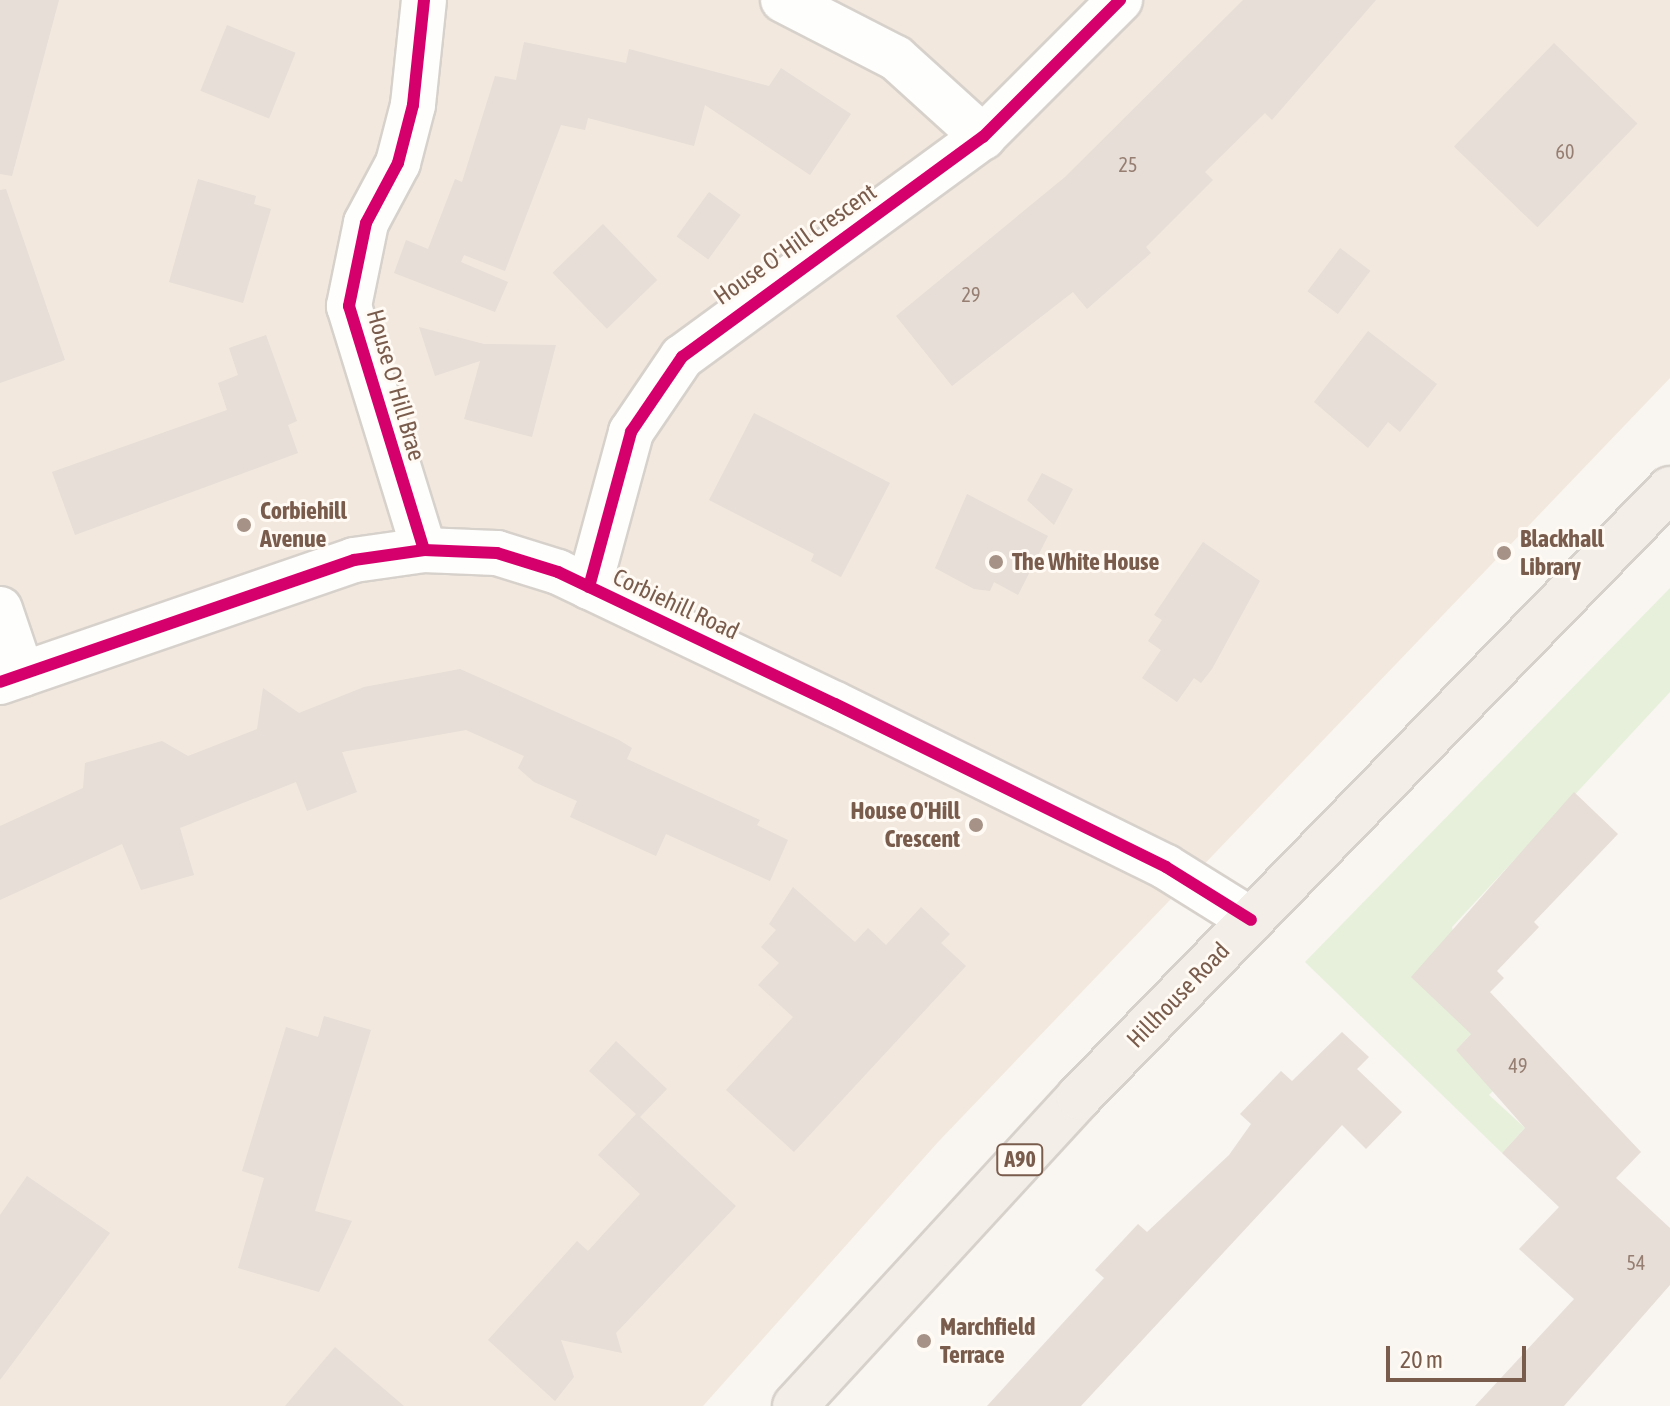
<!DOCTYPE html>
<style>
body{margin:0}
#map{position:relative;width:1670px;height:1406px;overflow:hidden;background:#f9f5f0;font-family:"Asap Condensed",sans-serif}
div>[style]{position:absolute}
[style*='--x']{left:calc(var(--x)*1px);top:calc(var(--y)*1px);width:calc(var(--w)*1px);rotate:calc(var(--a)*1deg)}
.residential>*{inset:0;background:#f2e8de}
.green>*{inset:0;background:#e7f0db}
.building>*{inset:0;background:#e6ded7;transform-origin:0 0}
.roads{filter:drop-shadow(2px 0 #d7d1cb) drop-shadow(-2px 0 #d7d1cb) drop-shadow(0 2px #d7d1cb) drop-shadow(0 -2px #d7d1cb)}
.minor>*{height:44px;margin:-22px;padding:0 22px;transform-origin:22px;border-radius:22px;background:#fefefd}
.tertiary>*{height:44px;margin:-22px;padding:0 22px;transform-origin:22px;border-radius:22px;background:#fefefd}
.primary>*{height:44px;margin:-22px;padding:0 22px;transform-origin:22px;border-radius:22px;background:#f3eee8}
.cycleway>*{height:12px;margin:-6px;padding:0 6px;transform-origin:6px;border-radius:6px;background:#d6006c}
.dots>*{width:22px;height:22px;translate:-50% -50%;box-sizing:border-box;border:4px solid #fffaf3;border-radius:50%}
span{translate:-50% -50%;white-space:nowrap;text-align:center;line-height:1.15;-webkit-text-stroke:6px #fffaf3;paint-order:stroke}
.number-label{font-size:20px;color:#977e72}
.number-label span{-webkit-text-stroke-width:0}
.shield-label span{padding:2px 6px;background:#fffaf3;border:2px solid;border-radius:6px;-webkit-text-stroke-width:0}
.shield-label{font-size:22px;color:#7a5c4d;font-weight:700}
.street-label{font-size:24px;color:#7a5c4d}
.poi-label{font-size:24px;color:#7a5c4d;font-weight:700}
.left{translate:0 -50%;text-align:left}
.right{translate:-100% -50%;text-align:right}
.scale{position:absolute;left:1386px;top:1346px;width:140px;height:36px;box-sizing:border-box;border:4px solid #7a5c4d;border-top:0;padding-left:10px;font-size:24px;line-height:28px;white-space:nowrap;color:#7a5c4d;-webkit-text-stroke:6px #fffaf3;paint-order:stroke}
</style>
<div id="map">
<div class="residential">
<i style="clip-path:polygon(0 0,1670px 0,1670px 378px,938px 1142px,703px 1406px,0 1406px)"></i>
</div>
<div class="green">
<i style="clip-path:polygon(1670px 588px,1670px 692px,1452px 927px,1471px 1034px,1456px 1050px,1497px 1087px,1489px 1095px,1525px 1128px,1502px 1153px,1305px 962px)"></i>
</div>
<div class="building">
<i style="clip-path:polygon(0 0,59px 0,12px 176px,0 174px)"></i>
<i style="clip-path:polygon(1243px 0,1376px 0,1272px 120px,1265px 113px,1205px 172px,1213px 180px,1146px 247px,1151px 253px,1087px 309px,1073px 292px,952px 386px,896px 316px,1065px 177px)"></i>
<i style="left:227px;top:25px;width:74px;height:71px;rotate:22deg"></i>
<i style="clip-path:polygon(524px 42px,626px 63px,629px 49px,769px 86px,781px 68px,851px 114px,810px 175px,705px 105px,694px 146px,588px 118px,585px 130px,561px 125px,505px 271px,464px 255px,461px 262px,508px 282px,495px 312px,394px 273px,406px 240px,428px 249px,455px 179px,462px 182px,495px 76px,516px 80px)"></i>
<i style="left:1554px;top:43px;width:116px;height:144px;rotate:44deg"></i>
<i style="clip-path:polygon(198px 179px,256px 196px,254px 204px,271px 209px,243px 303px,169px 282px)"></i>
<i style="clip-path:polygon(6px 189px,65px 360px,0 383px,0 190px)"></i>
<i style="left:709px;top:192px;width:39px;height:55px;rotate:36deg"></i>
<i style="left:603px;top:224px;width:78px;height:70px;rotate:46deg"></i>
<i style="left:1340px;top:248px;width:38px;height:54px;rotate:37deg"></i>
<i style="clip-path:polygon(419px 327px,484px 344px,556px 345px,532px 437px,464px 419px,480px 361px,435px 376px)"></i>
<i style="clip-path:polygon(1368px 331px,1437px 384px,1400px 432px,1388px 422px,1368px 448px,1314px 402px)"></i>
<i style="clip-path:polygon(266px 335px,297px 421px,288px 425px,298px 453px,75px 535px,52px 472px,227px 410px,218px 383px,238px 375px,229px 348px)"></i>
<i style="clip-path:polygon(754px 413px,890px 483px,841px 577px,811px 561px,814px 554px,709px 500px)"></i>
<i style="clip-path:polygon(1042px 473px,1073px 489px,1054px 525px,1027px 500px)"></i>
<i style="clip-path:polygon(967px 494px,1048px 536px,1018px 595px,994px 582px,990px 591px,974px 589px,935px 568px)"></i>
<i style="clip-path:polygon(1203px 542px,1260px 581px,1212px 669px,1201px 683px,1194px 678px,1177px 702px,1142px 678px,1161px 650px,1148px 641px,1162px 620px,1154px 615px)"></i>
<i style="clip-path:polygon(460px 669px,619px 740px,632px 748px,627px 759px,760px 820px,757px 825px,788px 840px,770px 881px,666px 834px,656px 856px,570px 817px,577px 801px,534px 782px,518px 768px,524px 756px,466px 730px,342px 752px,357px 792px,307px 811px,296px 782px,180px 828px,194px 875px,141px 890px,122px 844px,0 900px,0 826px,83px 788px,85px 763px,162px 741px,188px 756px,257px 729px,263px 688px,299px 713px,364px 687px)"></i>
<i style="clip-path:polygon(1574px 792px,1618px 834px,1534px 922px,1539px 927px,1497px 971px,1504px 978px,1490px 992px,1641px 1152px,1616px 1178px,1670px 1228px,1670px 1285px,1564px 1406px,1475px 1406px,1574px 1299px,1519px 1249px,1559px 1207px,1502px 1153px,1525px 1128px,1456px 1050px,1471px 1034px,1411px 977px)"></i>
<i style="clip-path:polygon(793px 887px,855px 942px,868px 928px,886px 945px,921px 907px,950px 934px,941px 943px,966px 966px,794px 1152px,726px 1090px,793px 1017px,758px 985px,779px 963px,761px 947px,776px 930px,769px 924px)"></i>
<i style="clip-path:polygon(324px 1016px,371px 1030px,315px 1211px,352px 1221px,319px 1292px,238px 1268px,264px 1178px,242px 1171px,286px 1027px,318px 1037px)"></i>
<i style="clip-path:polygon(1342px 1032px,1369px 1057px,1357px 1069px,1402px 1112px,1366px 1149px,1342px 1125px,1081px 1406px,987px 1406px,1104px 1278px,1095px 1270px,1138px 1224px,1147px 1232px,1229px 1155px,1251px 1124px,1240px 1114px,1281px 1071px,1292px 1081px)"></i>
<i style="clip-path:polygon(616px 1041px,667px 1089px,640px 1117px,736px 1206px,616px 1333px,622px 1353px,561px 1340px,574px 1377px,555px 1401px,488px 1340px,577px 1241px,588px 1251px,640px 1194px,598px 1155px,636px 1114px,589px 1071px)"></i>
<i style="clip-path:polygon(27px 1176px,110px 1233px,0 1380px,0 1215px)"></i>
<i style="clip-path:polygon(335px 1347px,404px 1406px,285px 1406px)"></i>
</div>
<div class="roads">
<div class="minor">
<i style="--x:424;--y:0;--w:106;--a:96"></i>
<i style="--x:413;--y:105;--w:60;--a:104.5"></i>
<i style="--x:398;--y:163;--w:68;--a:118.1"></i>
<i style="--x:366;--y:223;--w:85;--a:101.6"></i>
<i style="--x:349;--y:306;--w:255;--a:72.9"></i>
<i style="--x:783;--y:0;--w:127;--a:27.2"></i>
<i style="--x:896;--y:58;--w:118;--a:42.2"></i>
<i style="--x:589;--y:587;--w:161;--a:-74.8"></i>
<i style="--x:631;--y:432;--w:91;--a:-55.8"></i>
<i style="--x:682;--y:357;--w:373;--a:-36.2"></i>
<i style="--x:983;--y:137;--w:194;--a:-45"></i>
<i style="--x:0;--y:609;--w:69;--a:71.3"></i>
</div>
<div class="tertiary">
<i style="--x:0;--y:682;--w:374;--a:-19"></i>
<i style="--x:354;--y:560;--w:71;--a:-8.1"></i>
<i style="--x:424;--y:550;--w:73;--a:2.4"></i>
<i style="--x:497;--y:553;--w:64;--a:17.3"></i>
<i style="--x:558;--y:572;--w:307;--a:25.5"></i>
<i style="--x:835;--y:704;--w:369;--a:26.2"></i>
<i style="--x:1166;--y:867;--w:100;--a:31.9"></i>
</div>
<div class="primary">
<i style="--x:795;--y:1406;--w:420;--a:-47.4"></i>
<i style="--x:1079;--y:1097;--w:848;--a:-45.81"></i>
</div>
</div>
<div class="cycleway">
<i style="--x:424;--y:0;--w:106;--a:96"></i>
<i style="--x:413;--y:105;--w:60;--a:104.5"></i>
<i style="--x:398;--y:163;--w:68;--a:118.1"></i>
<i style="--x:366;--y:223;--w:85;--a:101.6"></i>
<i style="--x:349;--y:306;--w:255;--a:72.9"></i>
<i style="--x:589;--y:587;--w:161;--a:-74.8"></i>
<i style="--x:631;--y:432;--w:91;--a:-55.8"></i>
<i style="--x:682;--y:357;--w:373;--a:-36.2"></i>
<i style="--x:983;--y:137;--w:194;--a:-45"></i>
<i style="--x:0;--y:682;--w:374;--a:-19"></i>
<i style="--x:354;--y:560;--w:71;--a:-8.1"></i>
<i style="--x:424;--y:550;--w:73;--a:2.4"></i>
<i style="--x:497;--y:553;--w:64;--a:17.3"></i>
<i style="--x:558;--y:572;--w:307;--a:25.5"></i>
<i style="--x:835;--y:704;--w:369;--a:26.2"></i>
<i style="--x:1166;--y:867;--w:100;--a:31.9"></i>
</div>
<div class="dots">
<i style="left:244px;top:525px;background:#a69286"></i>
<i style="left:1504px;top:553px;background:#a69286"></i>
<i style="left:996px;top:562px;background:#a69286"></i>
<i style="left:976px;top:825px;background:#a69286"></i>
<i style="left:924px;top:1341px;background:#a69286"></i>
</div>
<div class="number-label">
<span style="left:1565px;top:151px">60</span>
<span style="left:1128px;top:164px">25</span>
<span style="left:971px;top:294px">29</span>
<span style="left:1518px;top:1065px">49</span>
<span style="left:1636px;top:1262px">54</span>
</div>
<div class="shield-label">
<span style="left:1020px;top:1160px">A90</span>
</div>
<div class="street-label">
<span style="left:795px;top:244px;rotate:-35deg">House O' Hill Crescent</span>
<span style="left:396px;top:385px;rotate:74deg">House O' Hill Brae</span>
<span style="left:676px;top:604px;rotate:25deg">Corbiehill Road</span>
<span style="left:1178px;top:995px;rotate:-46deg">Hillhouse Road</span>
</div>
<div class="poi-label">
<span class="left" style="left:260px;top:525px">Corbiehill<br>Avenue</span>
<span class="left" style="left:1520px;top:553px">Blackhall<br>Library</span>
<span class="left" style="left:1012px;top:562px">The White House</span>
<span class="right" style="left:960px;top:825px">House O'Hill<br>Crescent</span>
<span class="left" style="left:940px;top:1341px">Marchfield<br>Terrace</span>
</div>
<div class="scale">20 m</div>
</div>
